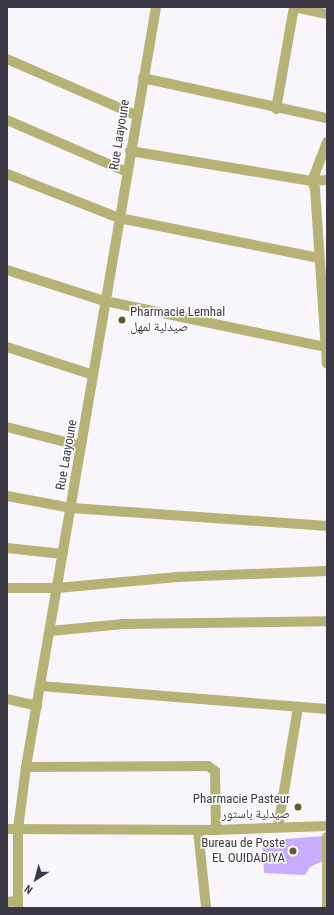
<!DOCTYPE html>
<meta charset="utf-8">
<style>
body{margin:0}
#map{position:relative;width:334px;height:915px;overflow:hidden;background:#f8f5fd;font-family:"Roboto Condensed","Noto Naskh Arabic",sans-serif}
div>[style]{position:absolute}
[style*='--x']{left:calc(var(--x)*1px);top:calc(var(--y)*1px);width:calc(var(--w)*1px);rotate:calc(var(--a)*1deg)}
.building>*{inset:0;background:#c9acfc}
.minor>*{height:10px;margin:-5px;padding:0 5px;transform-origin:5px;border-radius:5px;background:#b6b175}
.dots>*{width:11px;height:11px;translate:-50% -50%;box-sizing:border-box;border:2px solid #fff;border-radius:50%}
span{translate:-50% -50%;white-space:nowrap;text-align:center;line-height:1.15;-webkit-text-stroke:3px #fff;paint-order:stroke}
.street-label{font-size:13px;color:#3c3745}
.poi-label{font-size:13px;color:#3c3745}
.left{translate:0 -50%;text-align:left}
.right{translate:-100% -50%;text-align:right}
.frame{position:absolute;inset:0;border:8px solid #3c3745;pointer-events:none}
.north{position:absolute;left:16px;top:859px;width:40px;height:40px;-webkit-text-stroke:3px #fff;paint-order:stroke;rotate:216deg;font-size:11px;font-weight:700;line-height:16px;text-align:center;color:#3c3745}
.north::after{content:'';display:block;margin:auto;width:14px;height:18px;background:#3c3745;clip-path:polygon(50% 0,100% 100%,50% 72%,0 100%)}
</style>
<div id="map">
<div class="building">
<i style="clip-path:polygon(323px 836px,323px 861px,310px 867px,305px 875px,264px 873px,262px 841px)"></i>
</div>
<div class="minor">
<i style="--x:294;--y:7;--w:34;--a:12"></i>
<i style="--x:7;--y:59;--w:141;--a:23.5"></i>
<i style="--x:143;--y:78;--w:188;--a:12.3"></i>
<i style="--x:276;--y:109;--w:104;--a:-80"></i>
<i style="--x:7;--y:120;--w:131;--a:23.4"></i>
<i style="--x:327;--y:142;--w:42;--a:111"></i>
<i style="--x:312;--y:181;--w:15;--a:-4"></i>
<i style="--x:130;--y:151;--w:184;--a:9.4"></i>
<i style="--x:312;--y:181;--w:9;--a:69"></i>
<i style="--x:315;--y:189;--w:175;--a:86.1"></i>
<i style="--x:7;--y:174;--w:120;--a:21.4"></i>
<i style="--x:119;--y:218;--w:204;--a:11.3"></i>
<i style="--x:7;--y:270;--w:103;--a:17.6"></i>
<i style="--x:105;--y:301;--w:226;--a:11.8"></i>
<i style="--x:7;--y:347;--w:90;--a:18"></i>
<i style="--x:7;--y:427;--w:76;--a:14.4"></i>
<i style="--x:7;--y:496;--w:65;--a:10.6"></i>
<i style="--x:71;--y:508;--w:257;--a:4"></i>
<i style="--x:7;--y:548;--w:56;--a:6.1"></i>
<i style="--x:7;--y:588;--w:50;--a:0"></i>
<i style="--x:57;--y:588;--w:121;--a:-5.2"></i>
<i style="--x:177;--y:577;--w:150;--a:-2.3"></i>
<i style="--x:50;--y:631;--w:74;--a:-5.4"></i>
<i style="--x:124;--y:624;--w:203;--a:-0.8"></i>
<i style="--x:40;--y:686;--w:288;--a:4.6"></i>
<i style="--x:7;--y:699;--w:31;--a:13"></i>
<i style="--x:26;--y:767;--w:182;--a:-0.3"></i>
<i style="--x:208;--y:766;--w:9;--a:36"></i>
<i style="--x:215;--y:771;--w:59;--a:89"></i>
<i style="--x:278;--y:827;--w:122;--a:-80.5"></i>
<i style="--x:7;--y:829;--w:209;--a:0.3"></i>
<i style="--x:216;--y:830;--w:111;--a:-2.1"></i>
<i style="--x:198;--y:830;--w:78;--a:84.1"></i>
<i style="--x:7;--y:902;--w:11;--a:-5"></i>
<i style="--x:18;--y:908;--w:79;--a:-90"></i>
<i style="--x:18;--y:829;--w:63;--a:-82.6"></i>
<i style="--x:26;--y:767;--w:771;--a:-80.29"></i>
<i style="--x:327;--y:908;--w:71;--a:-90"></i>
</div>
<div class="dots">
<i style="left:122px;top:320px;background:#5f5a27"></i>
<i style="left:298px;top:807px;background:#5f5a27"></i>
<i style="left:293px;top:851px;background:#5f5a27"></i>
</div>
<div class="street-label">
<span style="left:120px;top:135px;rotate:-81deg">Rue Laayoune</span>
<span style="left:67px;top:455px;rotate:-80deg">Rue Laayoune</span>
</div>
<div class="poi-label">
<span class="left" style="left:130px;top:320px">Pharmacie Lemhal<br>صيدلية لمهل</span>
<span class="right" style="left:290px;top:807px">Pharmacie Pasteur<br>صيدلية باستور</span>
<span class="right" style="left:285px;top:851px">Bureau de Poste<br>EL OUIDADIYA</span>
</div>
<div class="frame"></div>
<div class="north">N</div>
</div>
